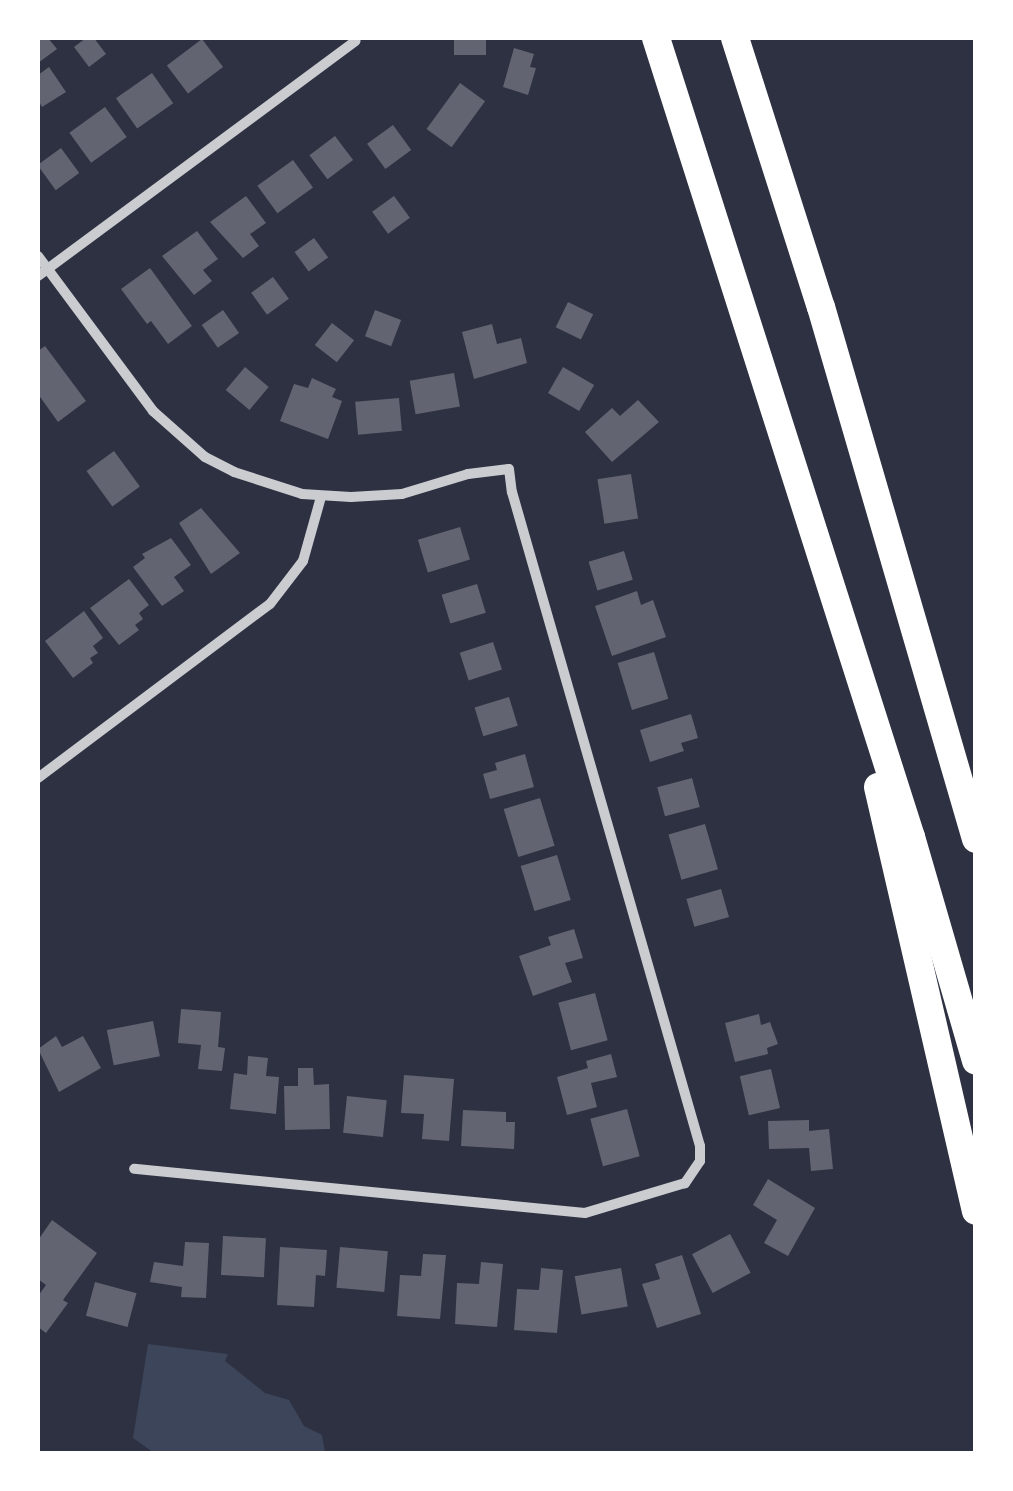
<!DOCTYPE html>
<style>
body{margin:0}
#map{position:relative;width:1013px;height:1491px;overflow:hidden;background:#2d3142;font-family:Manrope,sans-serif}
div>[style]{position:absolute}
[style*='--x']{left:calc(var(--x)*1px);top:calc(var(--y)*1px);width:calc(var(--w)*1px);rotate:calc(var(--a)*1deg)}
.green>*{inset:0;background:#3c4559}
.building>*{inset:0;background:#626471;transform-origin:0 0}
.minor>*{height:10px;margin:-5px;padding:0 5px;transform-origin:5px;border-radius:5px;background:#caccd0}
.motorway>*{height:28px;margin:-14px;padding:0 14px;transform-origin:14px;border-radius:14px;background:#fff}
span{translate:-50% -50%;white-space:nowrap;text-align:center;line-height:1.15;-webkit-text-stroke:8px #fff;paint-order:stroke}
.frame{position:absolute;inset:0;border:40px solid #fff;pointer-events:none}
</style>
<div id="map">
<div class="green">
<i style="clip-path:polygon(148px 1344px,228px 1354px,225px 1361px,265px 1393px,289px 1400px,304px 1426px,322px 1435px,325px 1453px,154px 1453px,133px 1438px)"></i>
</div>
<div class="building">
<i style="clip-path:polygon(38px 38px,48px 38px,57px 49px,38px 63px)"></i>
<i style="clip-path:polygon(86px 38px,94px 38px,106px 54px,89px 67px,74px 47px)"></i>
<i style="left:454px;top:38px;width:32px;height:17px"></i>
<i style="left:202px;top:39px;width:35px;height:44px;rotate:53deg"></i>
<i style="clip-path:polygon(514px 48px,534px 54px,530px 67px,536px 68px,528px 95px,503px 87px)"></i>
<i style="clip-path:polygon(49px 67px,66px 92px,42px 107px,38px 100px,38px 75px)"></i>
<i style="left:152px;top:73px;width:37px;height:44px;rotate:55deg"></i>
<i style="left:460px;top:83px;width:31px;height:57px;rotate:36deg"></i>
<i style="left:105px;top:107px;width:37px;height:44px;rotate:54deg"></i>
<i style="left:393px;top:125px;width:31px;height:32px;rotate:54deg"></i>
<i style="left:335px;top:136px;width:30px;height:32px;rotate:53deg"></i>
<i style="left:61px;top:148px;width:31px;height:29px;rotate:54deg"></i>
<i style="left:293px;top:160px;width:34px;height:44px;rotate:54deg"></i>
<i style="clip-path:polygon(246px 196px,266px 223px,250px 234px,259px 246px,243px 258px,210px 222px)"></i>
<i style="left:394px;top:196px;width:27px;height:27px;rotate:54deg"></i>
<i style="clip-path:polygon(197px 231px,218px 259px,203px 270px,212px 281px,194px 295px,162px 256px)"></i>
<i style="left:314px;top:238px;width:24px;height:24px;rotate:54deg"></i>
<i style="clip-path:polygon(150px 268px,192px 326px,168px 344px,151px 321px,147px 324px,121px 289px)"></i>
<i style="left:273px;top:277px;width:27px;height:27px;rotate:54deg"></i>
<i style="left:568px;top:302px;width:28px;height:28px;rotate:26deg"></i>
<i style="left:223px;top:310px;width:28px;height:26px;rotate:55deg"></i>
<i style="left:375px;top:310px;width:28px;height:28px;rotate:21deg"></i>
<i style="left:332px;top:323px;width:28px;height:28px;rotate:38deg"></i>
<i style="clip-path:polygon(492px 324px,497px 344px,521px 338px,527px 363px,474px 379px,462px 332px)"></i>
<i style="clip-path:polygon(45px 346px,86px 401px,58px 422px,38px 394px,38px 351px)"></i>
<i style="left:245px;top:367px;width:31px;height:30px;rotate:40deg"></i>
<i style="left:563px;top:367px;width:36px;height:30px;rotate:30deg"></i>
<i style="left:454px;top:373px;width:34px;height:45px;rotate:80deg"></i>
<i style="clip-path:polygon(312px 378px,336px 389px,332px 397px,342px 401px,328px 439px,280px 421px,294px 384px,308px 388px)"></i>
<i style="left:399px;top:398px;width:33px;height:44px;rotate:85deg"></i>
<i style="clip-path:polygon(638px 400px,659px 422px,612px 462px,585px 432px,612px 408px,620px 416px)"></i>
<i style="left:114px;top:451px;width:44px;height:34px;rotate:54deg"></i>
<i style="left:631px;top:474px;width:45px;height:34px;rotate:81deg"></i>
<i style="clip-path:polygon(201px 508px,240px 553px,211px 574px,179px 523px)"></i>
<i style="left:460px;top:527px;width:34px;height:44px;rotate:73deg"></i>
<i style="clip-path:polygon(171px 538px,191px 565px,174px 577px,184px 591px,162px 606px,133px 567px,145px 558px,142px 554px)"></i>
<i style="left:624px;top:551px;width:30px;height:37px;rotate:73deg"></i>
<i style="clip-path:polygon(129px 579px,149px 605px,139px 613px,143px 619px,135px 625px,139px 630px,119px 645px,90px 608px)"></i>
<i style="left:477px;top:584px;width:30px;height:37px;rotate:73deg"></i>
<i style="clip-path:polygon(637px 591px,641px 605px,653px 600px,666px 637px,612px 656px,595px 606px)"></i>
<i style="clip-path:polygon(84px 611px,103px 638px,93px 646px,98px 653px,90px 658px,93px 663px,73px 678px,45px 641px)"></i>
<i style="left:493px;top:642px;width:29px;height:35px;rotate:72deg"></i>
<i style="left:654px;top:652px;width:49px;height:38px;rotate:73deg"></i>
<i style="left:509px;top:697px;width:30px;height:36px;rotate:73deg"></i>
<i style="clip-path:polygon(691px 714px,698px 738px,681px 743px,684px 751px,650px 762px,640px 730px)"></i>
<i style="clip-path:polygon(525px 754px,534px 787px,490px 799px,483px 774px,497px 770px,495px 763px)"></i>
<i style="left:692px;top:778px;width:30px;height:36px;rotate:75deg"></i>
<i style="left:540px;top:798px;width:50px;height:38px;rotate:73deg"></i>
<i style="left:705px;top:824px;width:47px;height:38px;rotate:74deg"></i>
<i style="left:557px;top:855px;width:47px;height:38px;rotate:73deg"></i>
<i style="left:721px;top:889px;width:29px;height:36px;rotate:74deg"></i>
<i style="clip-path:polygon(574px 929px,583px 958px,565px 963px,572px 982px,533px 996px,519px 956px,551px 945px,548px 937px)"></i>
<i style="left:595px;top:993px;width:49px;height:38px;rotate:75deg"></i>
<i style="clip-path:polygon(181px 1009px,221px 1012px,218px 1047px,225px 1048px,222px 1071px,198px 1069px,201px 1045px,178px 1043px)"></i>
<i style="clip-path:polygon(759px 1014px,761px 1025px,770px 1022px,778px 1044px,767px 1048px,768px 1054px,735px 1062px,725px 1023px)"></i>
<i style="left:153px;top:1021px;width:36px;height:47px;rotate:79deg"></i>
<i style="clip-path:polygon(56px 1036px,62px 1047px,83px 1036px,101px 1068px,59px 1092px,38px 1049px)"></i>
<i style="clip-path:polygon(611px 1054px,617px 1077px,591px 1083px,597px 1107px,567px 1115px,557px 1077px,588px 1068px,586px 1061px)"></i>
<i style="clip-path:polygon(248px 1056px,268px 1058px,266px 1076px,279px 1077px,276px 1114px,230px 1109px,234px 1073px,247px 1075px)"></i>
<i style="clip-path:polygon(298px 1068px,313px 1068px,314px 1085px,329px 1084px,330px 1129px,285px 1130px,284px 1086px,298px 1086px)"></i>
<i style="left:771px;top:1069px;width:40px;height:32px;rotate:77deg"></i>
<i style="clip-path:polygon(404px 1075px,454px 1079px,449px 1141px,422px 1139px,424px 1114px,401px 1113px)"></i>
<i style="left:347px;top:1096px;width:40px;height:37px;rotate:6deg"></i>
<i style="left:627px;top:1109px;width:49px;height:38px;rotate:75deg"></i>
<i style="clip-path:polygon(463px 1110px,506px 1112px,506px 1122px,515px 1122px,514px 1149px,461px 1146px)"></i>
<i style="clip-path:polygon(809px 1120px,809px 1131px,829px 1129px,833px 1169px,811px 1171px,809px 1148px,769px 1149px,768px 1121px)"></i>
<i style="clip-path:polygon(768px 1179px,815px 1208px,788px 1256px,764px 1243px,777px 1220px,753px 1205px)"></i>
<i style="clip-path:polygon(52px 1220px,97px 1253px,63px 1300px,68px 1303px,46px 1333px,38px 1327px,38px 1296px,46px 1285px,38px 1279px,38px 1240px)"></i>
<i style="left:730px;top:1234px;width:44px;height:43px;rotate:62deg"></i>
<i style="left:223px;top:1236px;width:43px;height:39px;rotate:3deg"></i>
<i style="clip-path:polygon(185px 1242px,209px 1243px,206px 1298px,181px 1297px,182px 1287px,150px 1282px,154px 1262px,183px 1266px)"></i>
<i style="clip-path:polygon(280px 1247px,327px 1250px,325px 1276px,316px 1275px,314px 1307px,277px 1305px)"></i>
<i style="left:340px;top:1247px;width:48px;height:41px;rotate:5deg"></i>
<i style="clip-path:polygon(423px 1254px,446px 1255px,440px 1319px,397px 1316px,400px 1275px,421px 1276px)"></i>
<i style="clip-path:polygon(682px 1255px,701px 1314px,657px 1328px,642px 1284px,660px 1279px,655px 1264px)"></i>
<i style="clip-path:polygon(481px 1262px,503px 1264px,497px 1327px,455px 1324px,457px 1283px,479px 1284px)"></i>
<i style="clip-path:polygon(541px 1268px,563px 1270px,557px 1333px,514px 1330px,517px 1289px,539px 1290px)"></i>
<i style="left:621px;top:1268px;width:39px;height:47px;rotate:80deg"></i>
<i style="left:95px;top:1282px;width:43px;height:35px;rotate:15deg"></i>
</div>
<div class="minor">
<i style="--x:38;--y:256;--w:193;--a:53.4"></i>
<i style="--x:153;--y:411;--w:69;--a:41.5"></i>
<i style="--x:205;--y:457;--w:33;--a:27"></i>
<i style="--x:234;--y:472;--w:71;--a:17.9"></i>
<i style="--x:302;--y:494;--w:49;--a:3.5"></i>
<i style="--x:351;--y:497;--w:51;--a:-3.4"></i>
<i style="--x:402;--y:494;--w:69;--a:-16.9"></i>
<i style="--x:468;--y:474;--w:41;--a:-7"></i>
<i style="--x:509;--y:469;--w:23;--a:83"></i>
<i style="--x:512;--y:492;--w:680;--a:73.96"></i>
<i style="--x:700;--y:1146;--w:15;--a:90"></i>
<i style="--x:700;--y:1161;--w:27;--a:124"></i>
<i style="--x:685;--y:1183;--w:104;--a:163.3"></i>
<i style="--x:585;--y:1213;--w:453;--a:-174.4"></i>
<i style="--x:38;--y:276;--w:395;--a:-36.5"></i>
<i style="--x:38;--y:778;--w:290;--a:-36.9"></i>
<i style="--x:270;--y:604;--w:54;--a:-52.5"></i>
<i style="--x:303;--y:561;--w:66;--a:-74.3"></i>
</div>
<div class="motorway">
<i style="--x:656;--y:38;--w:839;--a:72.3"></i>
<i style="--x:911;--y:837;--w:233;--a:73.8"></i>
<i style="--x:735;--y:38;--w:282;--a:72.3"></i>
<i style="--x:821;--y:307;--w:554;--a:73.76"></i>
<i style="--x:878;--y:787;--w:435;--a:77"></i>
</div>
<div class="frame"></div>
</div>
